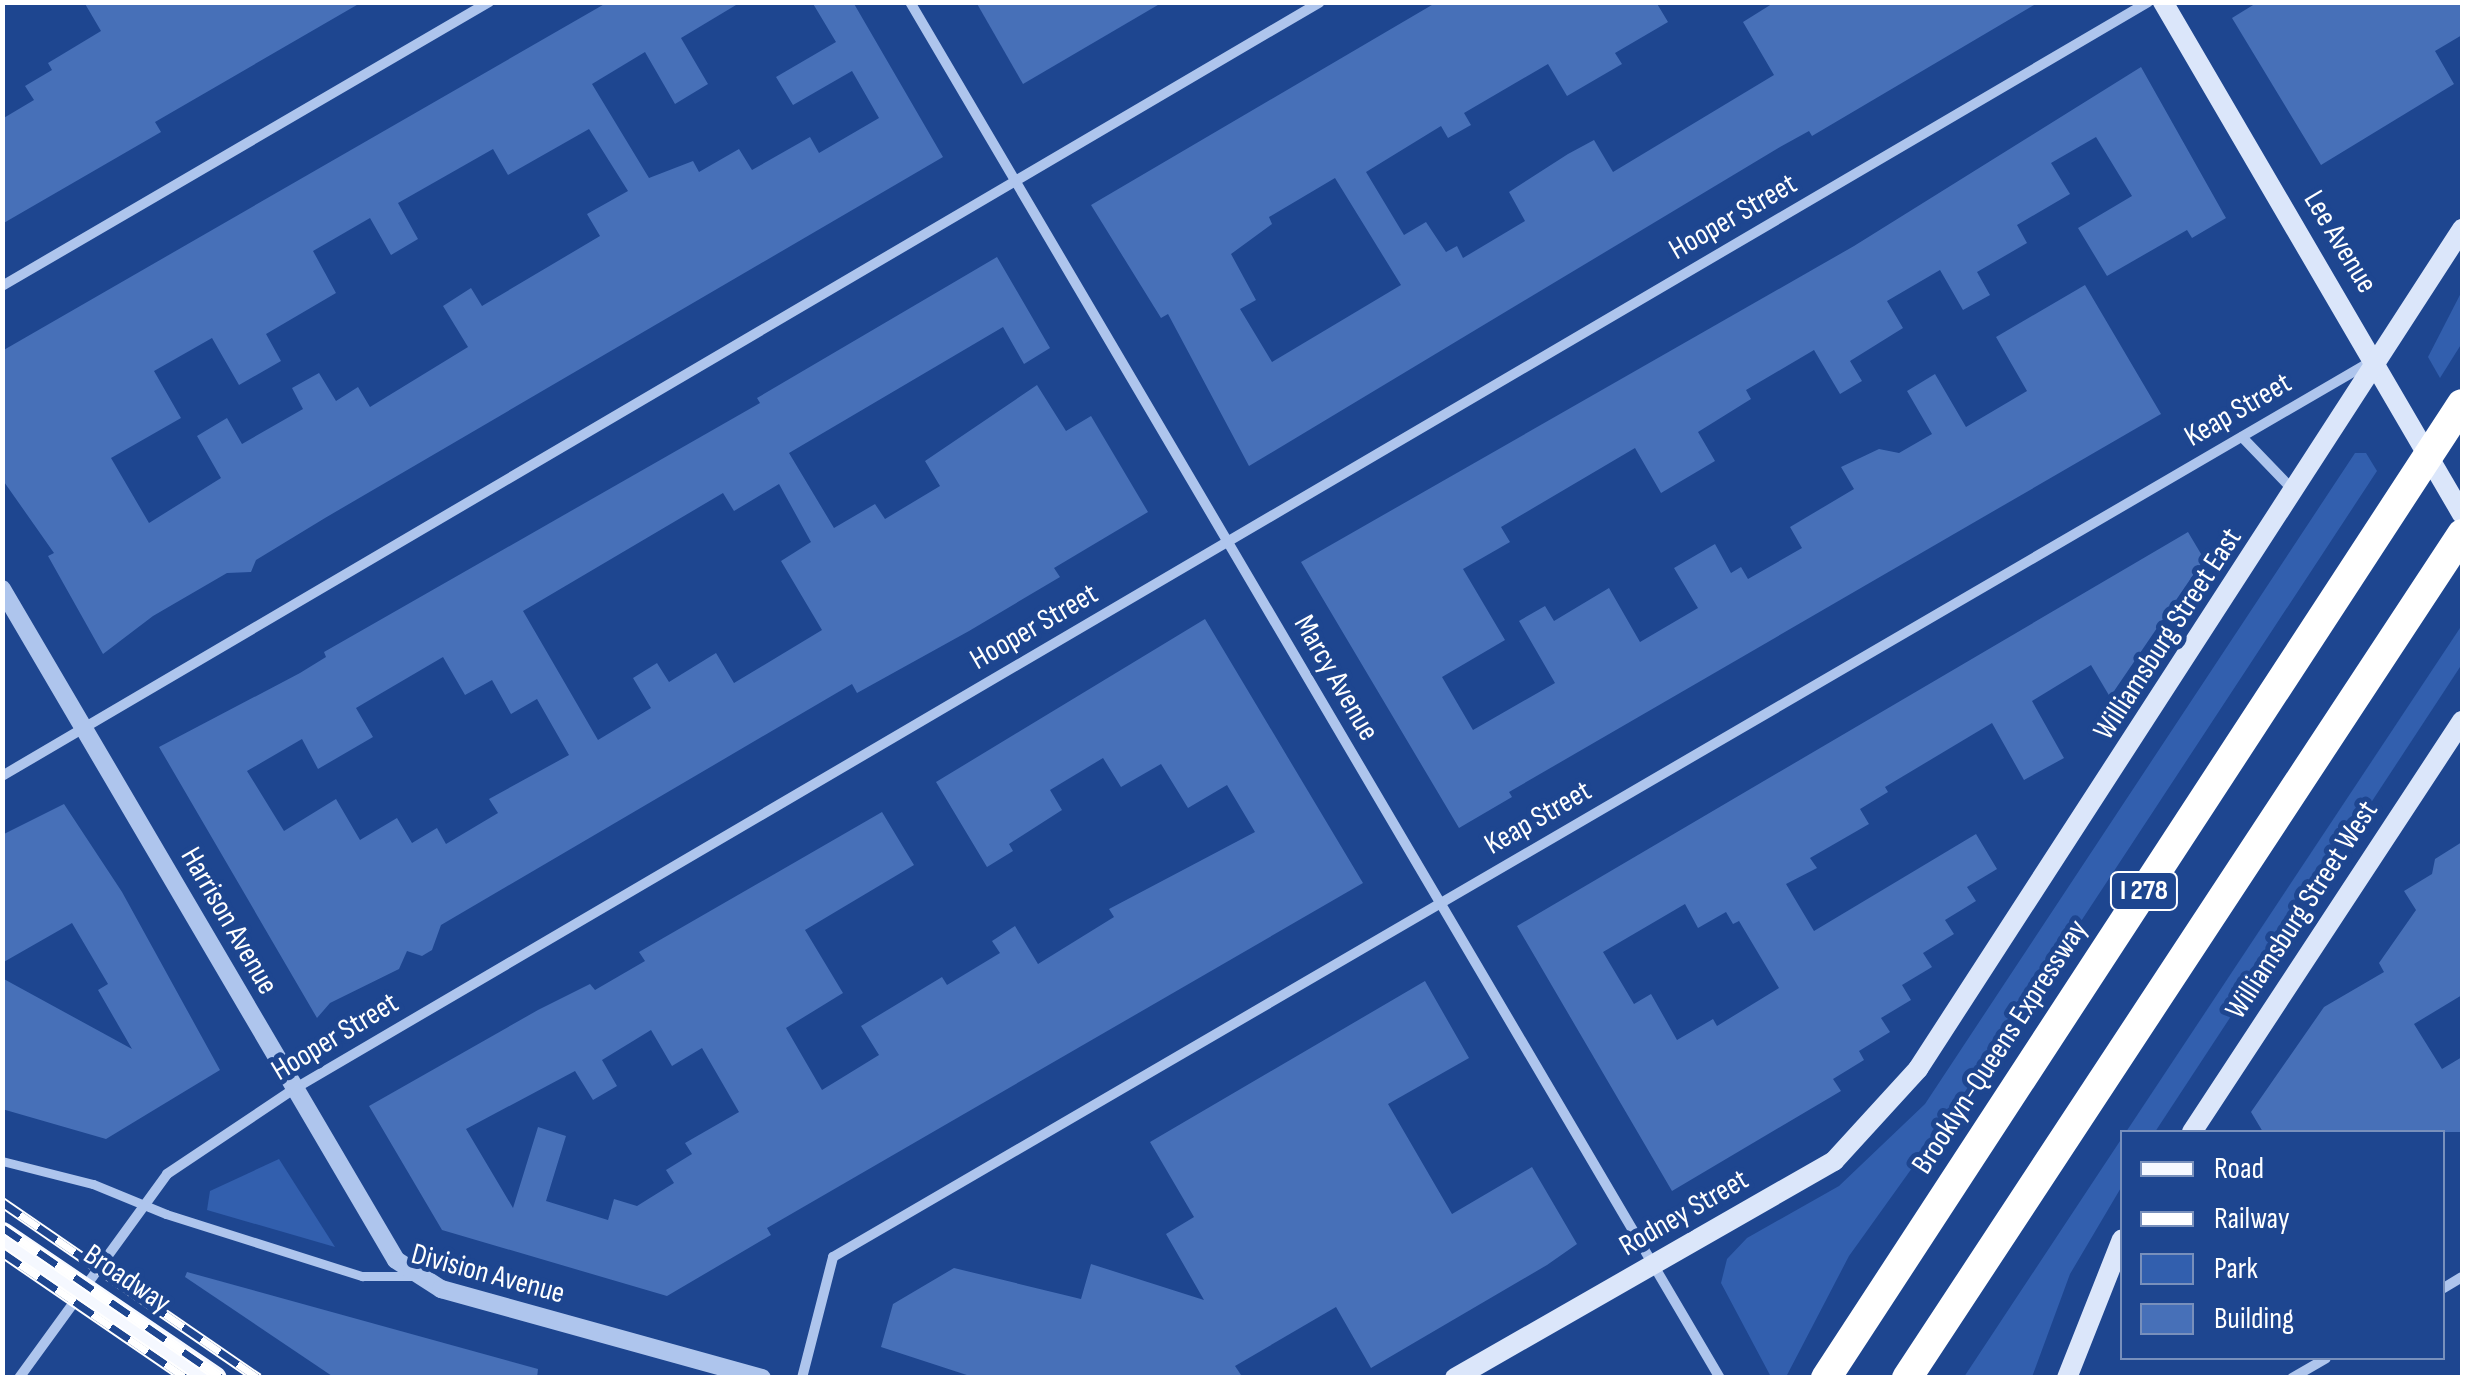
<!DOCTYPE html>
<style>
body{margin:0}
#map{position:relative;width:2465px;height:1380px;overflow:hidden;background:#1e4690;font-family:"Sofia Sans Condensed",sans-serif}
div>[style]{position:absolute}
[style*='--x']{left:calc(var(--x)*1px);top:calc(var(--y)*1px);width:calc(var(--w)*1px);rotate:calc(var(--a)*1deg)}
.green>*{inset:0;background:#325fae}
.building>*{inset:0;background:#4770b8}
.pedestrian>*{height:9px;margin:-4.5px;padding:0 4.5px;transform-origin:4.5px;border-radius:4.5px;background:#aec5ed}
.minor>*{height:10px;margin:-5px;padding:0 5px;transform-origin:5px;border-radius:5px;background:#aec5ed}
.tertiary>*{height:18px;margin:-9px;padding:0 9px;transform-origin:9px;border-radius:9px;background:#aec5ed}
.secondary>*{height:20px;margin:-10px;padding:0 10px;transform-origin:10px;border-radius:10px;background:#dbe6fa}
.primary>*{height:25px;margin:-12.5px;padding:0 12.5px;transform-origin:12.5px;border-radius:12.5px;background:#f5f8ff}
.motorway>*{height:30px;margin:-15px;padding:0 15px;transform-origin:15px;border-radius:15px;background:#fff}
.rail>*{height:11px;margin-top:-5.5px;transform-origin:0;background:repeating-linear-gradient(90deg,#1e4690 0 22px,#fff 0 44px);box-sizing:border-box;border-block:2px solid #fff}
span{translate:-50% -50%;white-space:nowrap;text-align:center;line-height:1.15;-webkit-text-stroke:10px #1e4690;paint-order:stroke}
.shield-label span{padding:2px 8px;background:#1e4690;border:2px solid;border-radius:8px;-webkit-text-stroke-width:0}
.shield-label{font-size:28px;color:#fff;font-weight:700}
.street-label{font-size:30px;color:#fff}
.frame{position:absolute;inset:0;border:5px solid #fff;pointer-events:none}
.legend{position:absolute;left:2120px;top:1130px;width:325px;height:230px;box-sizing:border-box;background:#1e4690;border:2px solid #7890bc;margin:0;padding:12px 18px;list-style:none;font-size:30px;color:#fff}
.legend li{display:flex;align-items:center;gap:20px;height:50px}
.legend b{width:50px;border:2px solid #7890bc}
</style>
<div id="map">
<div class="green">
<i style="clip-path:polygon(2462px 291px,2462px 343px,2440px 378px,2428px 357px)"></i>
<i style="clip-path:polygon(2355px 453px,2366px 453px,2377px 471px,1993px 1055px,1849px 1256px,1786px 1377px,1771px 1377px,1721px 1283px,1727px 1259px,1747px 1238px,1839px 1186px,1925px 1104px)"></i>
<i style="clip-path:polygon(2462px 625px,2462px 664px,2155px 1132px,2126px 1132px)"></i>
<i style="clip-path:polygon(2122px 1138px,2122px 1186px,2070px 1274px,2032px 1377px,1964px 1377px)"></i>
<i style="clip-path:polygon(279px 1159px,335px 1247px,207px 1210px,210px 1191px)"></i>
</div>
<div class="building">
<i style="clip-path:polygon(84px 2px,362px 2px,155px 122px,161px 132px,2px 224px,2px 119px,34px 100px,25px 86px,52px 70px,48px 63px,101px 31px)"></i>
<i style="clip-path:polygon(evenodd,608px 2px,741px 2px,681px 38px,708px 84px,675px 104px,645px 52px,592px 84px,649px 178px,693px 161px,699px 172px,739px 149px,752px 170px,810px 137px,819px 153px,879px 118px,852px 71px,793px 105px,776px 77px,836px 42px,812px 2px,853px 2px,943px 157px,325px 518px,256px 560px,251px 572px,227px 573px,153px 616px,103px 654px,48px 556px,54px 553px,2px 479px,2px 351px,608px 2px,589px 129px,628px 191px,587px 214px,600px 236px,482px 306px,471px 288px,443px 306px,468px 347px,370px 407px,358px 387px,336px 401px,319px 373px,292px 388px,303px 409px,242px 444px,227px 418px,197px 436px,221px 478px,149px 523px,111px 458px,181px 418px,154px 371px,212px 338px,239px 385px,281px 361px,266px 334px,336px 293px,313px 251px,370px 218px,391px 255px,418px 239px,398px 203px,493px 149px,508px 175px,589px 129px)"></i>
<i style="clip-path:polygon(976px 2px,1163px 2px,1023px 84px)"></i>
<i style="clip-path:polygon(evenodd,1437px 2px,1656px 2px,1668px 22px,1615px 53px,1622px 64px,1567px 96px,1548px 64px,1464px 113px,1471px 125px,1448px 138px,1441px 126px,1366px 172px,1404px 235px,1426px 222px,1446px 252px,1457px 246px,1463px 258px,1525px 221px,1509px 192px,1568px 154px,1594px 140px,1613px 172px,1774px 75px,1743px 22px,1775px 2px,2039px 2px,1812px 136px,1809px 131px,1780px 147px,1249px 466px,1168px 314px,1161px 318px,1091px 205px,1437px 2px,1335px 178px,1401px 285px,1272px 362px,1240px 309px,1256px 300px,1231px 254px,1272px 224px,1269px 217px,1335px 178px)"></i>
<i style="clip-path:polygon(2258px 2px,2462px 2px,2462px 35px,2435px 51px,2454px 84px,2321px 165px,2232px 18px)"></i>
<i style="clip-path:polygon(2141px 67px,2226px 218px,2192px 238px,2187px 230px,2107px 276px,2078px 228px,2132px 196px,2096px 137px,2051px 163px,2070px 194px,2017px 225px,2027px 243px,1977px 272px,1990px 295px,1963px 310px,1940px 270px,1887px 301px,1903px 328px,1850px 361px,1862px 381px,1840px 394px,1814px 350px,1746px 390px,1751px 399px,1698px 432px,1715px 461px,1661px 493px,1635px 448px,1501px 527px,1510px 542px,1463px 569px,1505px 640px,1442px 677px,1473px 730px,1555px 683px,1519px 621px,1545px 606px,1554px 621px,1609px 588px,1640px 642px,1698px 608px,1674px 568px,1715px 544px,1731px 573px,1741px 567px,1748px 579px,1802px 548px,1790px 527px,1854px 489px,1841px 467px,1879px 449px,1899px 453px,1932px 434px,1907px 391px,1935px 374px,1966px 427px,2027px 391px,1996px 337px,2085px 285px,2161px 414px,1509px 792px,1512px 797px,1459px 828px,1301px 562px,1854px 246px)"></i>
<i style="clip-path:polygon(evenodd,997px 257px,1050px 348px,1024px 364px,1003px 327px,789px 453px,834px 528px,875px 504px,885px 519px,940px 486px,925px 461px,1037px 385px,1066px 431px,1091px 416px,1148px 512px,1054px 568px,1060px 577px,969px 631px,857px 693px,852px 684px,441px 925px,432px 950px,422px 956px,407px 951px,399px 969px,330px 1003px,317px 1018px,159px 747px,300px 673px,326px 657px,324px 652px,760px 403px,757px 398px,997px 257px,779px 484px,811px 542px,781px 561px,822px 630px,734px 683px,716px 653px,669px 682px,657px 663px,633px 678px,651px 708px,598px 740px,523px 611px,723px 493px,734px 511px,779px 484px,997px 257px,443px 657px,465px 695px,492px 680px,511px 714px,537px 699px,569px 755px,489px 799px,498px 813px,446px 844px,437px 828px,412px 843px,397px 818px,360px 840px,336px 799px,284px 831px,247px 771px,302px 739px,318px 769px,373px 737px,356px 708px,443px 657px)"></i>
<i style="clip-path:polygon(evenodd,2188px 532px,2204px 559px,2110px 697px,2091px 665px,2032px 701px,2064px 758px,2024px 780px,1992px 723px,1885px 787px,1888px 792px,1860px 809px,1869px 824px,1810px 858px,1817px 868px,1786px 884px,1814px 931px,1976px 834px,1997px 869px,1967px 887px,1976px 901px,1945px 920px,1954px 934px,1923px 953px,1932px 967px,1902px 985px,1911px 1000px,1881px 1018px,1890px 1032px,1859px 1051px,1864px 1060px,1833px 1079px,1841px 1091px,1672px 1191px,1517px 926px,2188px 532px,1685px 904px,1698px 928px,1726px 912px,1733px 924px,1739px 921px,1779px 988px,1717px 1026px,1713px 1019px,1677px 1040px,1651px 994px,1634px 1004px,1603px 952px,1685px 904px)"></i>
<i style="clip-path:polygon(evenodd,1205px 619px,1363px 883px,767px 1228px,771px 1235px,667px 1296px,442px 1230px,369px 1106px,538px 1010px,590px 984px,595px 990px,645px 961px,639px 952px,882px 812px,914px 865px,805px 930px,843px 993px,786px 1028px,822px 1090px,879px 1055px,861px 1026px,942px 977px,947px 985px,1000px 953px,992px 941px,1015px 926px,1038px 964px,1114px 917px,1109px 909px,1255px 832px,1227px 785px,1188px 808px,1161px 764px,1121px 787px,1103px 758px,1050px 790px,1062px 810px,1009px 844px,1013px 851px,987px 867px,936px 782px,1205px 619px,651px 1030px,672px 1066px,702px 1048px,739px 1112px,685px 1143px,692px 1154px,666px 1170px,674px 1183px,637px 1206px,614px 1199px,608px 1220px,546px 1201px,566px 1136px,538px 1127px,513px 1208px,466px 1129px,575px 1071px,593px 1100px,617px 1086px,602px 1060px,651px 1030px)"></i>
<i style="clip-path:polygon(64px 804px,122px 892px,220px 1070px,106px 1139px,2px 1109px,2px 978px,132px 1049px,98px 990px,108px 984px,72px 923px,2px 963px,2px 835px)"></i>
<i style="clip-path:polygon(2462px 842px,2462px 995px,2414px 1024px,2442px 1069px,2462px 1057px,2462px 1132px,2263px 1132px,2251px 1112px,2324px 1007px,2384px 972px,2379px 963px,2416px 910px,2404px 891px,2432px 874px,2435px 859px)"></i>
<i style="clip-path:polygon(1425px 981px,1469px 1058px,1388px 1104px,1452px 1214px,1532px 1167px,1577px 1244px,1547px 1265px,1371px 1368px,1336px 1307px,1235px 1366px,1243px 1378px,976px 1378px,881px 1347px,893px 1304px,954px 1268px,1081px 1299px,1091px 1264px,1204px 1300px,1166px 1234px,1194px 1217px,1150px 1142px)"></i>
<i style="clip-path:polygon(187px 1272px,538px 1369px,537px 1378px,335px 1378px,185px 1277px)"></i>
</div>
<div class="pedestrian">
<i style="--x:2;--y:1161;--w:94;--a:14.2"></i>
<i style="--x:93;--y:1184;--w:79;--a:22.3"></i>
<i style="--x:166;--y:1214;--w:206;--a:17.6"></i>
<i style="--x:362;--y:1276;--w:54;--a:0"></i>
</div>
<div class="minor">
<i style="--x:910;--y:2;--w:1597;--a:59.52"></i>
<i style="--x:2;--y:286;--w:564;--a:-30.25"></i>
<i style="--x:2242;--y:437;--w:74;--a:46.1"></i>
<i style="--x:2;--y:776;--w:1528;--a:-30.42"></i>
<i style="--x:2442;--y:1289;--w:23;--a:-31"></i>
<i style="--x:19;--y:1378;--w:252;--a:-54"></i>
<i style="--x:167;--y:1174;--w:153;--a:-33.8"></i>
<i style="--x:294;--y:1089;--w:2149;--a:-30.38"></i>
<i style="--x:802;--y:1378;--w:125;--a:-75.6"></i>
<i style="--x:833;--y:1257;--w:1779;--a:-30.21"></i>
<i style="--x:2292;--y:1378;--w:39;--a:-30"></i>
</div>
<div class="tertiary">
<i style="--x:2;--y:589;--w:778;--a:59.58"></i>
<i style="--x:396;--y:1260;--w:54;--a:32.8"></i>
<i style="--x:441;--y:1289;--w:333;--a:15.5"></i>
</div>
<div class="secondary">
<i style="--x:2163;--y:2;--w:593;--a:59.72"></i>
<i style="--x:2192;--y:1132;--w:492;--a:-56.7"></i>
<i style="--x:1455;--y:1378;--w:437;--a:-29.8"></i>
<i style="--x:1834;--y:1161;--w:125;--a:-47.6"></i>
<i style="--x:1918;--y:1069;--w:1001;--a:-57.07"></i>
<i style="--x:2067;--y:1378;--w:149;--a:-68.4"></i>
</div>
<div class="primary">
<i style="--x:2;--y:1234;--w:256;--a:34.2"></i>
</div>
<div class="motorway">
<i style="--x:1826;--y:1378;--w:1163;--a:-56.86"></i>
<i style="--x:1907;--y:1378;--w:1010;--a:-56.67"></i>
</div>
<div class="rail">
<i style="--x:2;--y:1202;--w:311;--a:34.5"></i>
<i style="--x:2;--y:1227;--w:267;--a:34.5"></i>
<i style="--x:2;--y:1252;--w:223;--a:34.4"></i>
</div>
<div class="shield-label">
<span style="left:2144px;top:891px">I 278</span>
</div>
<div class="street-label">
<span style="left:1733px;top:217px;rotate:-30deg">Hooper Street</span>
<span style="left:2340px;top:242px;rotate:59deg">Lee Avenue</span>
<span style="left:2238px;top:410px;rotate:-30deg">Keap Street</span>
<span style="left:1034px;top:627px;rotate:-30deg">Hooper Street</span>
<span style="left:2168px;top:634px;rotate:-57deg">Williamsburg Street East</span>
<span style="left:1336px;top:678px;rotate:60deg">Marcy Avenue</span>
<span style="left:1538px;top:818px;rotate:-30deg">Keap Street</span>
<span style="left:2302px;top:910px;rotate:-57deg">Williamsburg Street West</span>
<span style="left:229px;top:921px;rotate:60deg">Harrison Avenue</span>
<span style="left:335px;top:1037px;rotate:-31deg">Hooper Street</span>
<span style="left:2000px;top:1047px;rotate:-57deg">Brooklyn-Queens Expressway</span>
<span style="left:1684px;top:1213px;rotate:-30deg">Rodney Street</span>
<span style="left:488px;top:1274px;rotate:15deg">Division Avenue</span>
<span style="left:127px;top:1279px;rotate:34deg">Broadway</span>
</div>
<div class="frame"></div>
<ul class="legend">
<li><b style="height:12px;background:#f5f8ff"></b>Road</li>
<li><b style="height:12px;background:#fff"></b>Railway</li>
<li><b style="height:28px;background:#325fae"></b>Park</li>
<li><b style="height:28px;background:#4770b8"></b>Building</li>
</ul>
</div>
